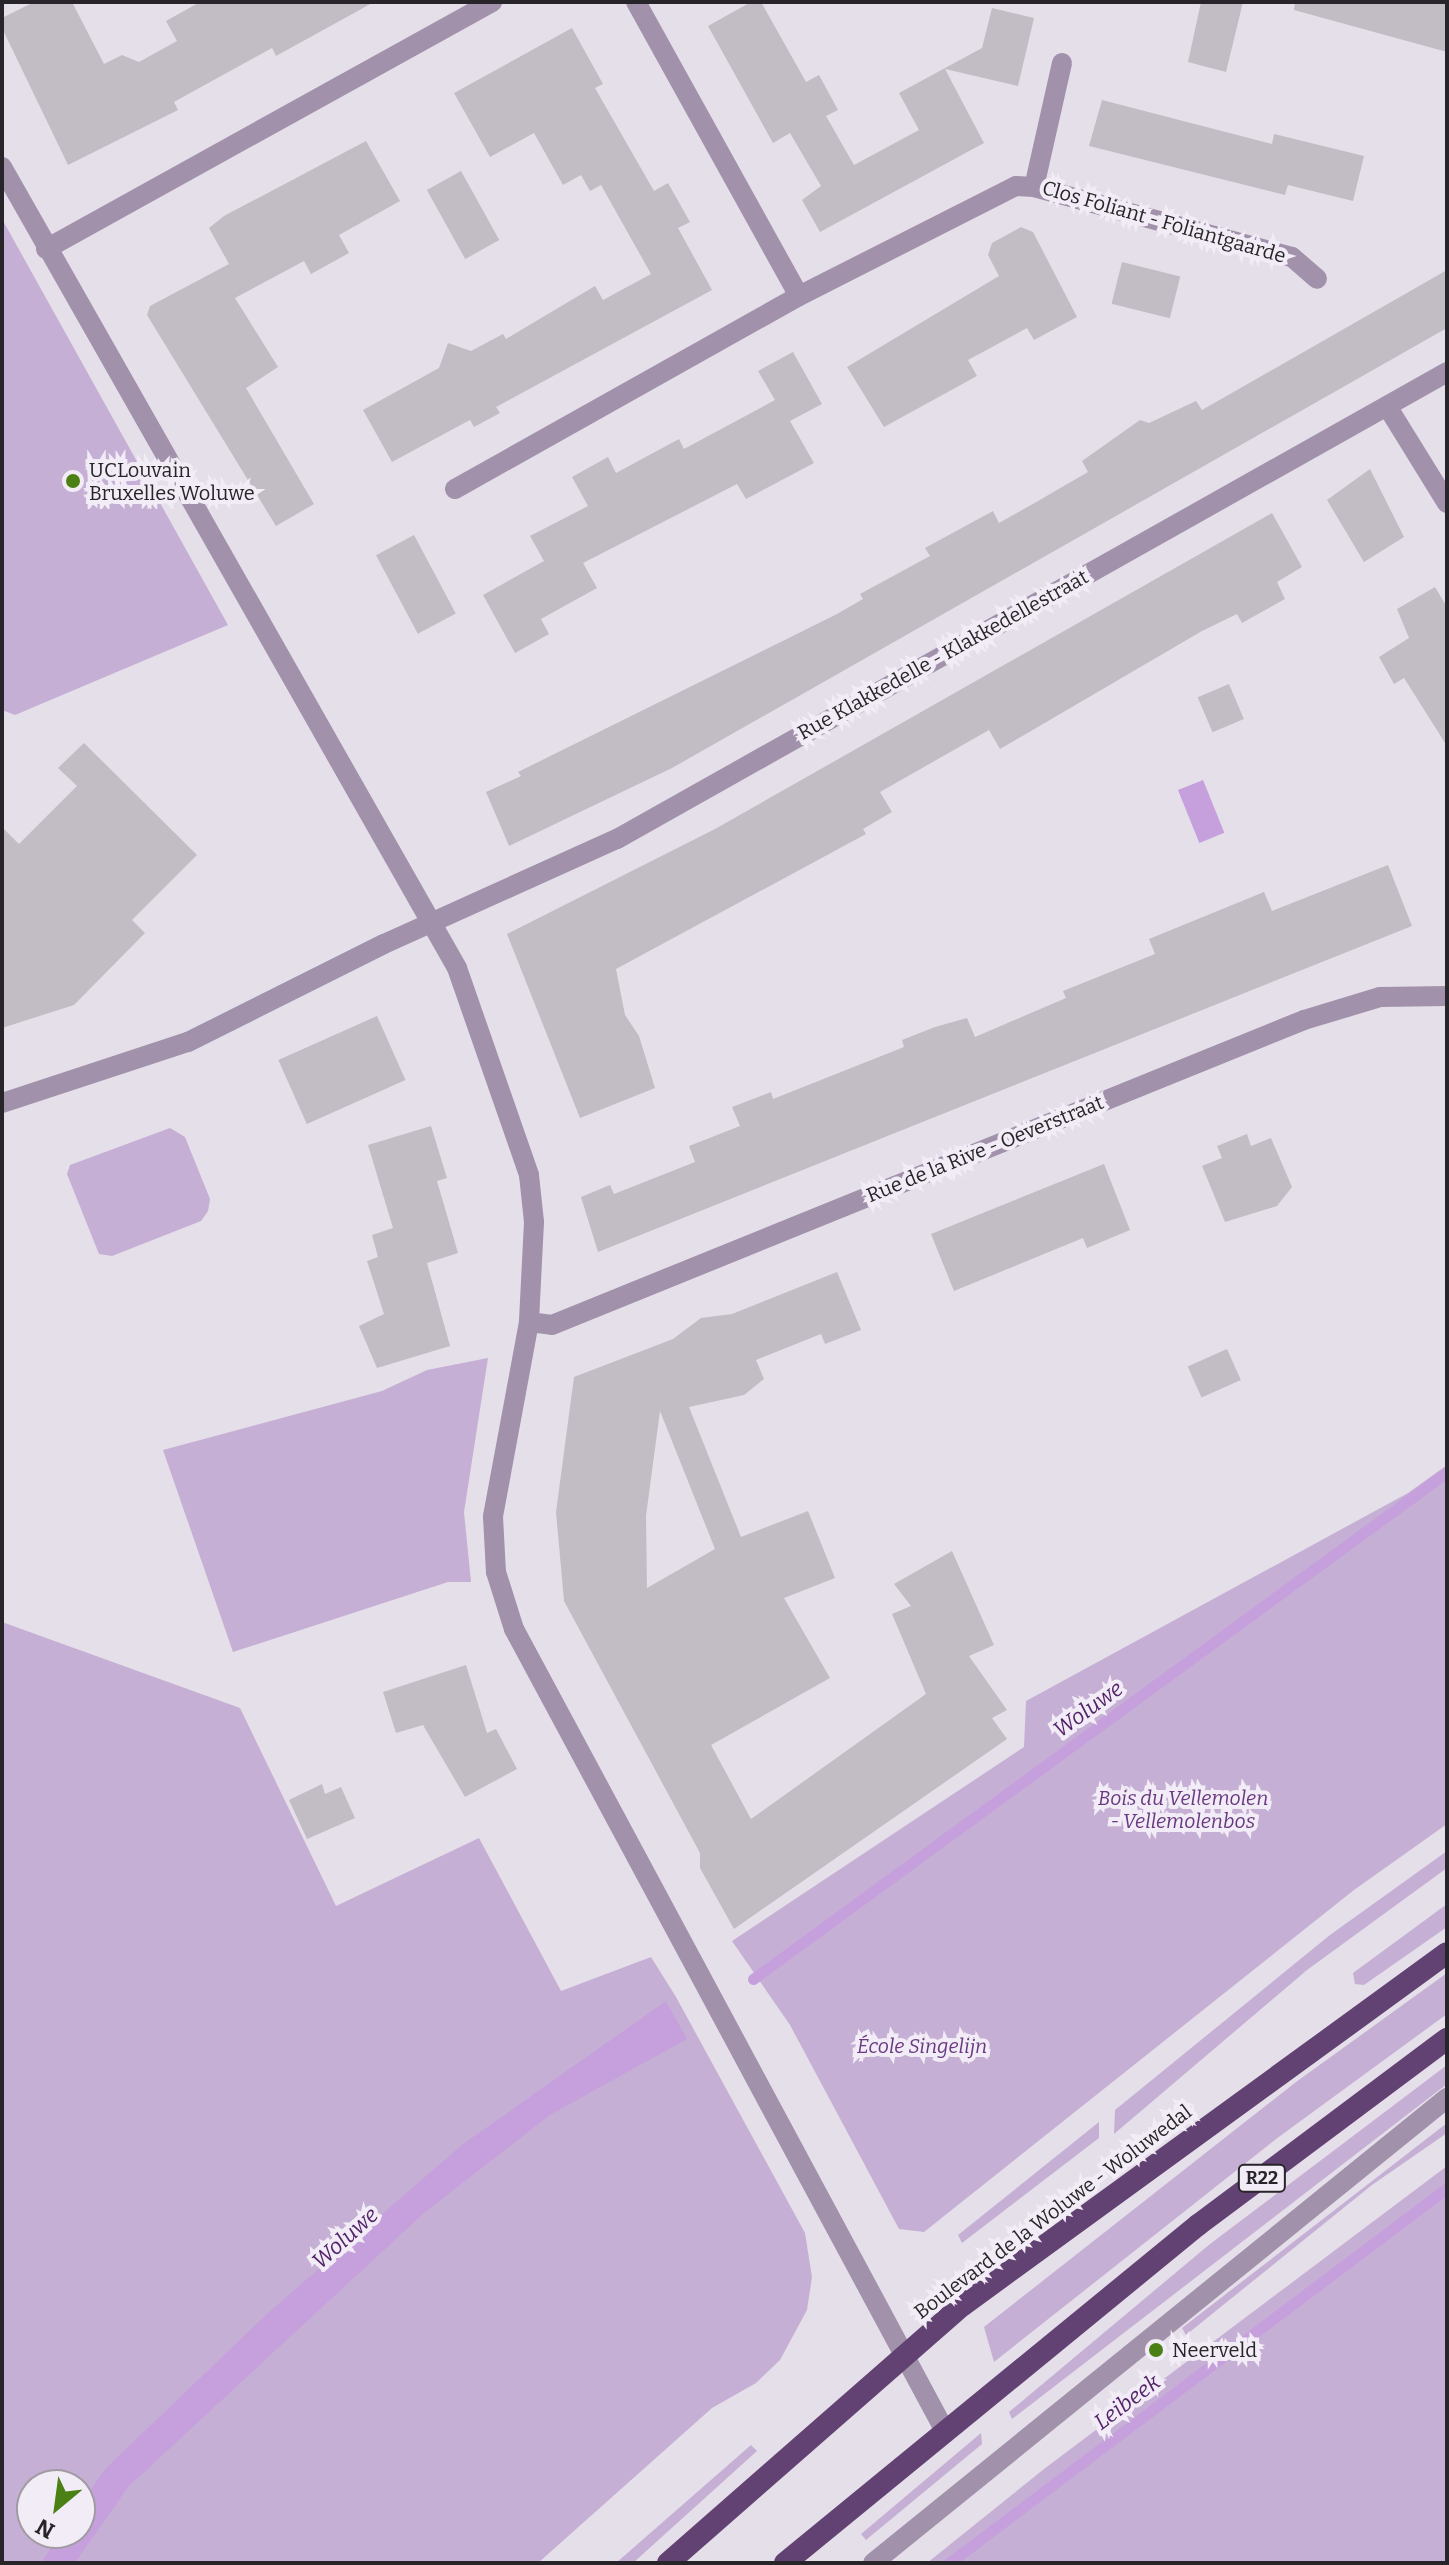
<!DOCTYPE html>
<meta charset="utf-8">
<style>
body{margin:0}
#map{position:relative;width:1449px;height:2565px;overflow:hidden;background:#e5dfe9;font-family:Bitter,serif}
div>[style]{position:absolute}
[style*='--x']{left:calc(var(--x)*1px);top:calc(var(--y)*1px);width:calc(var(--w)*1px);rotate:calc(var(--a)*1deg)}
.green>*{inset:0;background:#c6afd4}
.water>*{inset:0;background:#c6a0dc;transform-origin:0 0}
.stream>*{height:11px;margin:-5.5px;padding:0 5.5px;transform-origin:5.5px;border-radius:5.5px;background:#c6a0dc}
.building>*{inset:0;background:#c2bcc5;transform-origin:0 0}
.minor>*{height:20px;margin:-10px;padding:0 10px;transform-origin:10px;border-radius:10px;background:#a191ab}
.trunk>*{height:22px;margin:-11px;padding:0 11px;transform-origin:11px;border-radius:11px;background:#624273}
.dots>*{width:22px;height:22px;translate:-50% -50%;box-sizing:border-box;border:4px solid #f2ecf6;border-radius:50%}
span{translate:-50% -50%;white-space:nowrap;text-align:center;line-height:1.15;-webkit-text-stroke:8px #f2ecf6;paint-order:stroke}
.shield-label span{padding:2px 6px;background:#f2ecf6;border:2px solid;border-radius:6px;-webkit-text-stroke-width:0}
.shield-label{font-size:18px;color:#272529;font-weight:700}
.street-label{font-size:20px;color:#272529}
.poi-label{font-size:20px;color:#272529}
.left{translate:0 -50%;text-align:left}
.park-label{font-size:20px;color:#693981;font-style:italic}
.water-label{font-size:22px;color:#54246b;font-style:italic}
.frame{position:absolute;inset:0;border:4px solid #272529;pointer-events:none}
.north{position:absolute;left:16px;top:2469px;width:80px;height:80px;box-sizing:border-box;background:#f2ecf6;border:2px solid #a19ca4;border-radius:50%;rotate:209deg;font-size:22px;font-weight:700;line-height:32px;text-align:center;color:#272529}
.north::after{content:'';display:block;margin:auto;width:28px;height:36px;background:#4b8014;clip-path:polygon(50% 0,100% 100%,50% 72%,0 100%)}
</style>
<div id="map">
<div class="green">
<i style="clip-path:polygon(2px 219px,228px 625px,15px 715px,2px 710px)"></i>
<i style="clip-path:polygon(170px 1128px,185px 1137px,210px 1199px,208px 1211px,201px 1221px,112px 1256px,99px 1254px,67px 1174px,70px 1165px)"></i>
<i style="clip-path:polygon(488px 1358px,464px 1512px,471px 1582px,448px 1582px,233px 1652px,163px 1450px,382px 1391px,427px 1370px)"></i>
<i style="clip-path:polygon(1447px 1465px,1447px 1824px,1354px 1890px,924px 2232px,899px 2229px,790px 2025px,732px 1941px,1024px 1747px,1026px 1701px,1408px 1493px)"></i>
<i style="clip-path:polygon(evenodd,2px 1622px,240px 1708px,336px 1906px,479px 1838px,561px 1991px,651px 1957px,676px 1997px,805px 2233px,812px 2277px,807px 2310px,780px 2360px,756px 2383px,712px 2408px,538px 2563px,2px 2563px,2px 1622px,32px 2485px,80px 2485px,80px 2533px,32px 2533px,32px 2485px)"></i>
<i style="clip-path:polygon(1447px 1851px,1447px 1868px,1307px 1970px,1114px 2134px,1115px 2110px,1330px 1935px)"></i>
<i style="clip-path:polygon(1447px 1904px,1447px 1927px,1364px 1985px,1355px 1984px,1353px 1973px)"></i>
<i style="clip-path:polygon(1447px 1973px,1447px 2014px,1276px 2139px,994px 2362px,984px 2327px,1296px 2082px)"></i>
<i style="clip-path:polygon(1447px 2065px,1447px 2084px,1012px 2419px,1009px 2412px,1210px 2244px)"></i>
<i style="clip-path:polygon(1099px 2122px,1099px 2138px,962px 2243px,958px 2235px)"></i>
<i style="clip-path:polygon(1447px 2123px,1447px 2133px,1372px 2185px,1186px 2335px,1182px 2328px)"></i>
<i style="clip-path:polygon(1447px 2166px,1447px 2563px,927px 2563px,1044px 2469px)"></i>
<i style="clip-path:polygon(981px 2433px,982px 2444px,866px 2540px,861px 2534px)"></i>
<i style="clip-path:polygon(751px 2445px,757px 2451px,633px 2563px,616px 2563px)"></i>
</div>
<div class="water">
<i style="left:1203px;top:780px;width:57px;height:27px;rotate:68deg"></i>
<i style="clip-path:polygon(666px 2001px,687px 2039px,550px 2115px,424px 2213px,128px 2487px,75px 2563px,41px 2563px,61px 2533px,80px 2533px,80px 2504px,106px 2468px,269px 2312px,463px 2144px)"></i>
</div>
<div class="stream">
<i style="--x:753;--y:1979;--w:859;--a:-36.15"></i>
<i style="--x:949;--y:2563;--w:623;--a:-36.98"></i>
</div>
<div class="building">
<i style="clip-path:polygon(34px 2px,72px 2px,104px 64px,122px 55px,139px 62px,177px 41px,166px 21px,200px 2px,374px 2px,276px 56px,272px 48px,174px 102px,178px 110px,68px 165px,2px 28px,2px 18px)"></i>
<i style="clip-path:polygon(751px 2px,761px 2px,806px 82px,819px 75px,838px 110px,826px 116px,854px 165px,919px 130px,899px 93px,982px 48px,992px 8px,1034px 18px,1018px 86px,945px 69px,984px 143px,820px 232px,802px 200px,821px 186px,790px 133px,773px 143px,708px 26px)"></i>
<i style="clip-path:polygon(1201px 2px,1243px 2px,1226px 72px,1188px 62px)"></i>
<i style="clip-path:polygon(1295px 2px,1447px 2px,1447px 52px,1294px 10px)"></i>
<i style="clip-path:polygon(572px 28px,603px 84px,595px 88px,654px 191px,668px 183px,690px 222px,678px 228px,712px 290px,496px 407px,500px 413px,474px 427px,470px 420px,392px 462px,363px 410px,439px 368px,448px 343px,471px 351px,503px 334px,506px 339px,595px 286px,603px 300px,651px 274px,601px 185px,590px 191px,581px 175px,563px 185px,534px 133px,490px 157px,454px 93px)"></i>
<i style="clip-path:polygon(1102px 100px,1272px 144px,1274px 134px,1364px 156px,1353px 201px,1288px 185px,1285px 195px,1089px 146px)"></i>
<i style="clip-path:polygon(366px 141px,400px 201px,339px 235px,349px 253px,311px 274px,304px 261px,235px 298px,278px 367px,246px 388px,314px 504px,276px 526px,147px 315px,150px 306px,229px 264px,209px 228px,224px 216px)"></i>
<i style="left:461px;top:171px;width:79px;height:39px;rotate:61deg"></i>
<i style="clip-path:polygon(1021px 227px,1033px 232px,1077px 317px,1034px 340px,1027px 328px,968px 360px,977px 376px,884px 427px,847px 367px,999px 276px,988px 255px,992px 243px)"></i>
<i style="left:1122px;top:262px;width:60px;height:43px;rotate:14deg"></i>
<i style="clip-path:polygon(1447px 270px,1447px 328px,672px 768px,509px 846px,486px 792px,521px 776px,518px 772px,837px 614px,863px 599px,860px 594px,930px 556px,925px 548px,993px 511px,999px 523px,1038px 501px,1088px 472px,1082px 461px,1140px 420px,1149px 423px,1196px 401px,1202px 410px)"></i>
<i style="clip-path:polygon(793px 352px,822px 404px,790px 421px,814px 463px,746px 499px,737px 484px,583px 563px,597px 588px,541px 619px,549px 634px,515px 653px,483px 595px,544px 561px,530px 536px,588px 506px,572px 477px,608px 457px,616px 473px,679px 439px,684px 449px,775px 400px,758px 371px)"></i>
<i style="clip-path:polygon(1370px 469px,1404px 537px,1364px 562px,1327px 500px)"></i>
<i style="clip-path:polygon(1272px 513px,1302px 567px,1277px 582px,1285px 599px,1242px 623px,1237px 614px,1202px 631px,1000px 749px,989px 730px,880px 792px,892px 812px,863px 829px,866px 834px,616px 969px,625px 1015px,639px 1036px,655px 1088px,580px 1118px,507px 934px,715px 829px)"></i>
<i style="left:414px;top:535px;width:89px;height:43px;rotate:62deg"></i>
<i style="clip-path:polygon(1435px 587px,1447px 607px,1447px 746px,1404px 678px,1394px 684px,1379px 657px,1409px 638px,1397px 609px)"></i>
<i style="left:1229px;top:684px;width:38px;height:34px;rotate:67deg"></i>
<i style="clip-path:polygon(84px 743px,197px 855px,132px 920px,145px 933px,74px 1005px,2px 1028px,2px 827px,19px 844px,77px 786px,58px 768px)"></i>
<i style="clip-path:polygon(1388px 865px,1412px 926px,598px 1252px,581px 1197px,610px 1185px,614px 1194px,695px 1162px,689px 1146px,740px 1126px,732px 1107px,771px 1092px,773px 1099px,904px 1047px,902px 1040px,935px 1027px,967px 1018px,975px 1037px,1066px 998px,1063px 991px,1155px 954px,1149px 939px,1264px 892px,1272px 911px)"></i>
<i style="left:377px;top:1016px;width:70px;height:108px;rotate:66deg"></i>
<i style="clip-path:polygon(431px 1126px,447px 1178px,437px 1181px,458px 1253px,427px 1263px,450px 1346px,377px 1368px,359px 1326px,384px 1314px,367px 1261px,378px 1257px,372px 1235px,393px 1228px,368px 1145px)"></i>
<i style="clip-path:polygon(1247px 1134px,1251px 1146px,1271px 1138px,1292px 1187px,1277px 1206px,1225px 1222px,1202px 1166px,1222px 1158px,1217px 1146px)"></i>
<i style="clip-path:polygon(1104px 1164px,1130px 1230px,1087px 1248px,1083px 1238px,954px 1291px,931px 1234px)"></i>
<i style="clip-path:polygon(evenodd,837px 1272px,861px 1330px,825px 1344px,821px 1334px,756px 1360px,764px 1379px,744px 1395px,689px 1407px,741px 1537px,808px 1511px,835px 1578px,784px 1598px,830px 1678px,711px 1745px,751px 1819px,926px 1694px,892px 1614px,911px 1606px,894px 1584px,952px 1551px,994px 1645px,969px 1656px,1007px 1710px,992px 1718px,1007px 1739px,734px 1929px,700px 1868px,700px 1853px,564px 1601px,556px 1512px,574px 1377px,673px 1339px,701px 1318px,732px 1314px,837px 1272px,660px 1411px,715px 1549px,647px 1588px,646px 1516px,660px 1411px)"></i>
<i style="left:1227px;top:1349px;width:34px;height:43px;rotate:66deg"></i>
<i style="clip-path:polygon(466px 1665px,487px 1733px,496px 1729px,517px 1769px,465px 1797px,423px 1725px,396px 1733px,383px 1692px)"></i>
<i style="clip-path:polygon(322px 1784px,325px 1794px,341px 1787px,355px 1818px,307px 1839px,289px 1800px)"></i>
</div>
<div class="minor">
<i style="--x:636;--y:2;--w:336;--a:61"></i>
<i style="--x:1062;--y:63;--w:127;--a:102.7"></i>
<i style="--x:1034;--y:187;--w:267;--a:15.2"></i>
<i style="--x:1292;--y:257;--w:33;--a:41"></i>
<i style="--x:2;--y:167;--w:921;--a:60.4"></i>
<i style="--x:457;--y:968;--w:219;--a:70.8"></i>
<i style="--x:529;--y:1175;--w:47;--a:83.9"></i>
<i style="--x:534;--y:1222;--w:100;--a:92.9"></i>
<i style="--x:529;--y:1322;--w:198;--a:100.5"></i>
<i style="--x:493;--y:1517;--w:55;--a:86.9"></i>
<i style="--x:496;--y:1572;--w:60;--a:72.5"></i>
<i style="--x:514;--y:1629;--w:910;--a:61.75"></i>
<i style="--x:46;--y:249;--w:510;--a:-28.98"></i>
<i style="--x:1387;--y:406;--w:114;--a:58.3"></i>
<i style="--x:455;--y:489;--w:394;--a:-29.3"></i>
<i style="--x:799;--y:296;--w:243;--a:-26.9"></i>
<i style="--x:1016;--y:186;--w:18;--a:3"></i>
<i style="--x:2;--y:1103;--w:196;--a:-18.2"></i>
<i style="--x:188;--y:1042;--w:219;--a:-26.6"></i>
<i style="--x:384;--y:944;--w:256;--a:-24.3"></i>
<i style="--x:617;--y:839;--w:952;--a:-29.36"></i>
<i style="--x:529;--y:1322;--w:23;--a:7"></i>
<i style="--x:552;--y:1325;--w:811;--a:-22.08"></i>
<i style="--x:1304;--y:1020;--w:79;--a:-16.8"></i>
<i style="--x:1380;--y:997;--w:67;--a:-0.9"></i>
<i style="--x:873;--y:2563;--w:739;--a:-39.01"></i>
</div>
<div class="trunk">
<i style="--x:668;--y:2563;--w:392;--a:-41.2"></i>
<i style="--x:963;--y:2305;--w:598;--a:-36.03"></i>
<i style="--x:785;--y:2563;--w:534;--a:-39.3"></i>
<i style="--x:1198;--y:2225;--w:311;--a:-36.8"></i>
</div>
<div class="dots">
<i style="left:73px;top:481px;background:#4b8014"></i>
<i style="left:1156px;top:2350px;background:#4b8014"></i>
</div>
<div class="shield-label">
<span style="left:1262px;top:2178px">R22</span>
</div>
<div class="street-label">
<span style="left:1164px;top:222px;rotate:16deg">Clos Foliant - Foliantgaarde</span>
<span style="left:943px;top:655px;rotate:-29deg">Rue Klakkedelle - Klakkedellestraat</span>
<span style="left:985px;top:1149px;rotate:-22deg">Rue de la Rive - Oeverstraat</span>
<span style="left:1053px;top:2212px;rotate:-37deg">Boulevard de la Woluwe - Woluwedal</span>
</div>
<div class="poi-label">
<span class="left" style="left:89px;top:482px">UCLouvain<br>Bruxelles Woluwe</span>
<span class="left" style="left:1172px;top:2350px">Neerveld</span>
</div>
<div class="park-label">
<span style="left:1183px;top:1810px">Bois du Vellemolen<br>- Vellemolenbos</span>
<span style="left:922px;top:2046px">École Singelijn</span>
</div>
<div class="water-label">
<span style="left:1088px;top:1709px;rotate:-36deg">Woluwe</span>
<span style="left:345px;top:2238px;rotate:-42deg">Woluwe</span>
<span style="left:1127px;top:2402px;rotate:-37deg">Leibeek</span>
</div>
<div class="frame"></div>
<div class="north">N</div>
</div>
